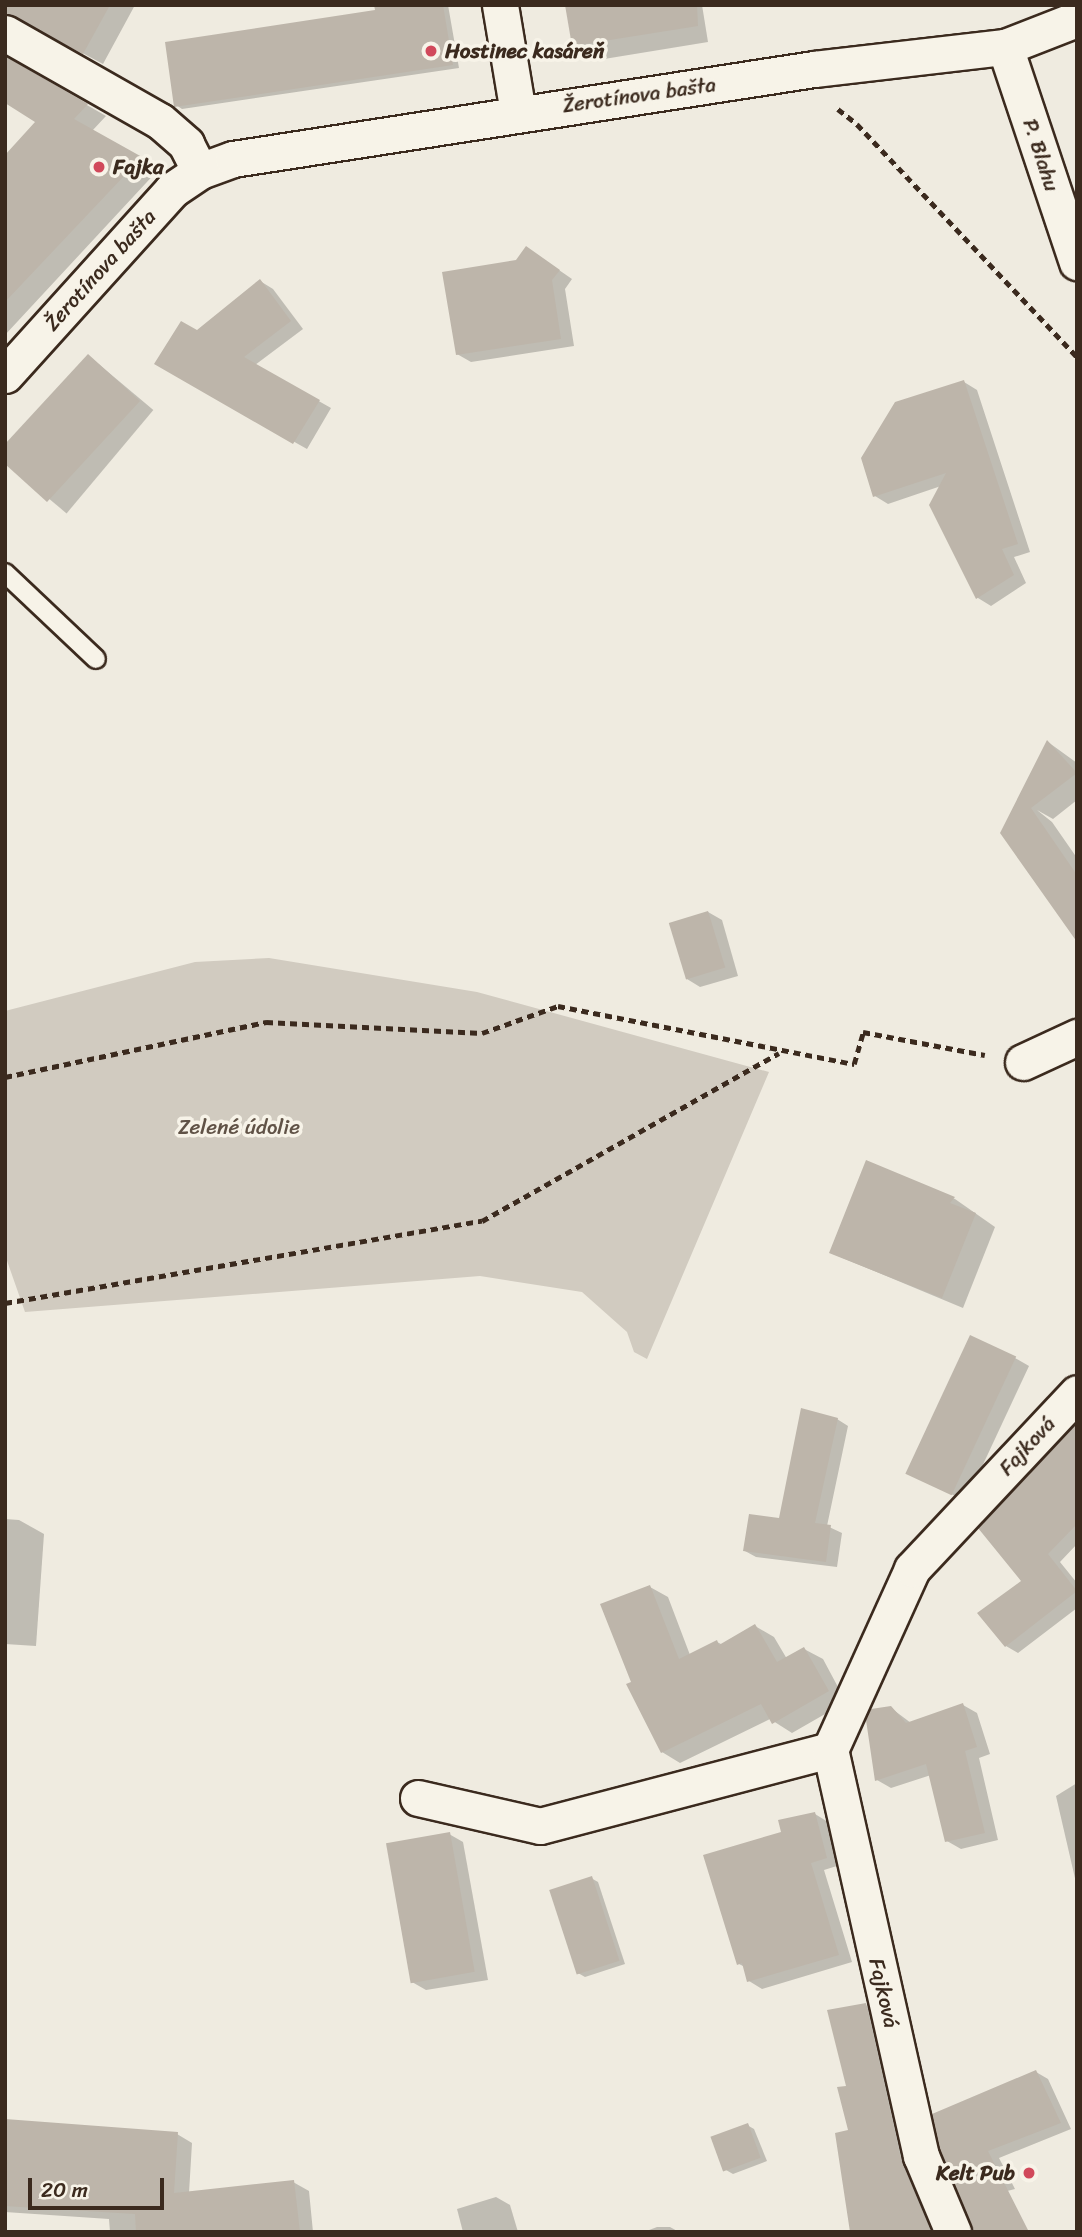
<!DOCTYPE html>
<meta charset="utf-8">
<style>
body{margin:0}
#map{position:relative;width:1082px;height:2237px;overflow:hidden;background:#efebe0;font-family:Sriracha,sans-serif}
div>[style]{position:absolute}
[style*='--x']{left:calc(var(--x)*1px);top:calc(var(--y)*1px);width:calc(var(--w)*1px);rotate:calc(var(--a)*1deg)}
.green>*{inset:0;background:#d1cbc0}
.shadow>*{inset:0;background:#0003;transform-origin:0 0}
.building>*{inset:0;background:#bdb5aa;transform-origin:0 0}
.path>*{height:4.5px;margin-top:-2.25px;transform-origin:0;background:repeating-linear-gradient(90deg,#3b2a1e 0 7px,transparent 0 12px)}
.roads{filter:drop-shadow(2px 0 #3b2a1e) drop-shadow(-2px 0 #3b2a1e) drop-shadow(0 2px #3b2a1e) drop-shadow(0 -2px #3b2a1e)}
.service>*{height:18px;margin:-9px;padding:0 9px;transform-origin:9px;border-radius:9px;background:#f7f3e8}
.minor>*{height:35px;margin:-17.5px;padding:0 17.5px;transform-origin:17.5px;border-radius:17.5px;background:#f7f3e8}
.dots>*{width:19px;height:19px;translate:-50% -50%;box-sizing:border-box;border:4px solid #f7f3e8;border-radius:50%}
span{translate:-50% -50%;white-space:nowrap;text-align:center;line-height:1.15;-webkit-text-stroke:7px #f7f3e8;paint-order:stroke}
.poi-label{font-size:21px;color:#3b2a1e;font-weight:700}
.left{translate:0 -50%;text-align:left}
.right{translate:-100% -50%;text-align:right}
.street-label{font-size:21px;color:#3b2a1e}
.park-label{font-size:21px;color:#605246}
.frame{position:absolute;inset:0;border:7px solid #3b2a1e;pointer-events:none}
.scale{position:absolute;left:28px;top:2178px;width:136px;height:32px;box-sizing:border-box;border:4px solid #3b2a1e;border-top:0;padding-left:9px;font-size:21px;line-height:24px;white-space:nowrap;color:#3b2a1e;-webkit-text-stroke:5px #f7f3e8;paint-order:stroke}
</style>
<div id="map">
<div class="green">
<i style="clip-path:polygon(269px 958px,477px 992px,769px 1072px,647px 1359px,634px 1352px,627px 1332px,582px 1292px,480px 1276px,25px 1312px,5px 1255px,5px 1011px,195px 962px)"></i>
</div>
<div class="shadow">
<i style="clip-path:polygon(5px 5px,135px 5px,103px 64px,26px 23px,7px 33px,5px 39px)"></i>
<i style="clip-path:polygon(376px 5px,448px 5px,459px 68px,182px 109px,176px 105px,377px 12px)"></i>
<i style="clip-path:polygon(567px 5px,702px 5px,708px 42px,598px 60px,573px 45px)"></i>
<i style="clip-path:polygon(5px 49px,14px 63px,106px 116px,92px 131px,159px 169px,5px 335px,5px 185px,37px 122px,5px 95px)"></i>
<i style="clip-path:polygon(527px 248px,572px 279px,565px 289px,574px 346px,471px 362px,457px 354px)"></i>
<i style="clip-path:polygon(260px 281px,273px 289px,303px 329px,255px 365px,331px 408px,307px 449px,156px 364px)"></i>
<i style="left:89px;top:356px;width:84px;height:135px;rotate:40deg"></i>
<i style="clip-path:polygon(964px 382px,977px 390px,1030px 552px,1014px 557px,1026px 583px,991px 606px,978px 598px,931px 505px,941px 486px,888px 504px,875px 496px)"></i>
<i style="clip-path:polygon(1048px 742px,1077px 763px,1077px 800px,1053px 819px,1037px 810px,1052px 822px,1077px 858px,1077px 939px,1002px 833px)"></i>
<i style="clip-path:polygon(708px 912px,722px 920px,738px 976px,700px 987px,687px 979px)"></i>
<i style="clip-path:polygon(867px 1163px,955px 1199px,995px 1227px,963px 1308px,831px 1253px)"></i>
<i style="clip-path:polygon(1015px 1358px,1029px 1366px,966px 1501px,923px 1481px)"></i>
<i style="clip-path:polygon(837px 1419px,848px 1426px,827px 1526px,842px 1533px,837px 1567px,756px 1557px,745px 1551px,781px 1520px)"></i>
<i style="clip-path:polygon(1077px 1447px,1077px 1544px,1060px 1562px,1077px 1583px,1077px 1608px,1018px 1653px,1006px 1646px,1023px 1581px)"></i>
<i style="clip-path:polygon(5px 1519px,19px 1520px,44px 1534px,36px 1646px,5px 1644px)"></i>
<i style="clip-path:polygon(650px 1587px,668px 1597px,690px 1655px,717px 1642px,723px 1645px,755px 1626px,774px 1637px,787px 1659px,804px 1649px,823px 1659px,846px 1702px,792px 1733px,770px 1719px,680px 1763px,662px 1752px,634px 1683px)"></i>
<i style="clip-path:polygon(963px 1705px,977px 1713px,990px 1754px,979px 1758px,998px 1840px,961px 1849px,947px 1841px,931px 1775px,891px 1788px,877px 1780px,867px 1720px,891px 1708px,911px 1723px)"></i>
<i style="clip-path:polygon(1077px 1783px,1077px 1887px,1056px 1796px)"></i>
<i style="clip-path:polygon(815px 1814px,828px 1822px,840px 1865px,824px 1870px,852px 1962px,762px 1989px,749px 1981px,745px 1967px,739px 1964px,783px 1833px)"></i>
<i style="clip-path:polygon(449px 1834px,463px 1842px,488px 1980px,426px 1990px,412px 1982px)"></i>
<i style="clip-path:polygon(591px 1878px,598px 1882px,625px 1964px,585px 1977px,578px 1973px)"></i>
<i style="clip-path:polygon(865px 2005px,880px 2013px,941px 2232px,852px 2232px,850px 2132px)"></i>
<i style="clip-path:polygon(1036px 2072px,1048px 2079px,1071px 2129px,999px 2158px,1015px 2189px,972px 2200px,960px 2193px)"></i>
<i style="clip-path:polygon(5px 2121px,177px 2134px,192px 2143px,189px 2193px,293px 2182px,309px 2191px,313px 2232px,110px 2232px,109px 2219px,5px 2212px)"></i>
<i style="clip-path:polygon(747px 2125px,754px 2129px,767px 2161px,733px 2174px,726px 2170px)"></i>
<i style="clip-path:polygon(496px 2197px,510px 2205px,518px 2232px,463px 2232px,457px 2209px)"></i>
<i style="clip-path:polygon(657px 2227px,670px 2227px,679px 2232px,644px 2232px)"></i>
</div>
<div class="building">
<i style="clip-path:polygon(5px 5px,110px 5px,83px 54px,5px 13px)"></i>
<i style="clip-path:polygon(374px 5px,443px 5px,453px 65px,174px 107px,165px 42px,375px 10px)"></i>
<i style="clip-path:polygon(565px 5px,697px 5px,698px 26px,572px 46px)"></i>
<i style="clip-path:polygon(5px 56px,88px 104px,74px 119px,142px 157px,5px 302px,5px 155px,35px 122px,5px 103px)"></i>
<i style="clip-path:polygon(526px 246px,560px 270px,552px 280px,561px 339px,456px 355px,442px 272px,516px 260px)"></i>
<i style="clip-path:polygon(260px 279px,291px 321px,244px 357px,320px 400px,293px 444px,154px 364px,181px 321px,197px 330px)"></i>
<i style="clip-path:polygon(88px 354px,140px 401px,47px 502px,5px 464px,5px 444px)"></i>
<i style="clip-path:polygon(964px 380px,1018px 544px,1002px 549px,1014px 575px,976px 599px,929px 505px,946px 473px,873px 497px,861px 458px,895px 402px)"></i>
<i style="clip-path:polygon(1047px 740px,1077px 773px,1031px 808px,1077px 875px,1077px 942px,1000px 833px)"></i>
<i style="left:708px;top:911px;width:59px;height:41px;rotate:73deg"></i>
<i style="clip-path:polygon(866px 1160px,955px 1197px,950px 1203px,976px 1213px,942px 1298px,829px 1253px)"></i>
<i style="left:970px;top:1335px;width:51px;height:153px;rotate:25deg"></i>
<i style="clip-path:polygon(801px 1408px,838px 1418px,815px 1523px,831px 1525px,826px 1562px,743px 1551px,749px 1514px,779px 1518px)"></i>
<i style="clip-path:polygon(1077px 1423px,1077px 1524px,1048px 1554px,1077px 1591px,1005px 1647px,977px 1613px,1021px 1581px,978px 1528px)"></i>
<i style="clip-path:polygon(650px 1585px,679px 1659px,717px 1640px,719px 1645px,755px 1624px,777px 1662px,804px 1647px,829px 1691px,772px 1724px,761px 1704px,661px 1753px,626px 1684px,631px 1682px,600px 1604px)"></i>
<i style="clip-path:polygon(963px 1703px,977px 1747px,965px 1751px,985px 1833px,945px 1842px,926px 1764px,875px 1781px,866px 1720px,871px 1709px,891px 1706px,906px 1723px)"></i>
<i style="clip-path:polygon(815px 1812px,827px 1858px,811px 1863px,839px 1955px,747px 1982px,742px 1963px,737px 1965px,703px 1855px,781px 1832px,778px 1820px)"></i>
<i style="left:450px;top:1832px;width:142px;height:65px;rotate:80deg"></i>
<i style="left:592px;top:1876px;width:89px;height:45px;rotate:72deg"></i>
<i style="clip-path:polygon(866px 2003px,901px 2160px,931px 2232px,850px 2232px,835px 2133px,848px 2130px,837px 2087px,846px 2086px,827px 2010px)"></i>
<i style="clip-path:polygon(1036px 2070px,1061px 2123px,988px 2151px,1029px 2232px,973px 2232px,940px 2150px,932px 2114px)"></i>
<i style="clip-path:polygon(5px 2119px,178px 2132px,174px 2193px,294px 2180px,300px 2232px,136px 2232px,135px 2214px,5px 2206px)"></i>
<i style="left:748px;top:2123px;width:37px;height:40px;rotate:70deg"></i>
</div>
<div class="path">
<i style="--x:838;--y:109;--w:24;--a:38"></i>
<i style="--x:857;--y:124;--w:320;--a:46.6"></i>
<i style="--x:5;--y:1077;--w:267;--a:-11.9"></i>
<i style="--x:266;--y:1022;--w:216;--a:2.9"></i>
<i style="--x:482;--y:1033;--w:81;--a:-19.6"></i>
<i style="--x:558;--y:1006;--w:302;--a:11.1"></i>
<i style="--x:854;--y:1064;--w:33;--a:-74"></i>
<i style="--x:863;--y:1032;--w:124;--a:10.7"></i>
<i style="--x:5;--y:1303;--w:484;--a:-9.8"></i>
<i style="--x:482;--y:1221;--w:341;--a:-29.5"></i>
</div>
<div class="roads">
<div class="service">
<i style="--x:5;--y:573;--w:125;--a:43.4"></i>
</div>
<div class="minor">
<i style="--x:500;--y:5;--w:109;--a:80.5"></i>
<i style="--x:5;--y:33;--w:178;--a:29.6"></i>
<i style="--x:160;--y:121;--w:35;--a:41"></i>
<i style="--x:186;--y:144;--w:30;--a:63"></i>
<i style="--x:1005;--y:47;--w:227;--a:71.5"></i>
<i style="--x:5;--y:375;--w:249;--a:-47.9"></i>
<i style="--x:172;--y:190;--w:34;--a:-34"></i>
<i style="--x:200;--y:171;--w:35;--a:-20"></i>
<i style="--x:233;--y:159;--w:588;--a:-8.81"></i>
<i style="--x:814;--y:69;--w:192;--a:-6.6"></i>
<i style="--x:1005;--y:47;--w:77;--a:-21.3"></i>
<i style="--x:1023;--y:1062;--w:60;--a:-24.8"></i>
<i style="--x:418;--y:1798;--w:125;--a:12.9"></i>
<i style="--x:540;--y:1826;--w:300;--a:-14.7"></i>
<i style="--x:953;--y:2232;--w:82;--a:-112.8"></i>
<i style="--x:921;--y:2156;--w:416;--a:-102.6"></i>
<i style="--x:830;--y:1750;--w:199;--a:-65.6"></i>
<i style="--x:912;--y:1569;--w:241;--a:-46.8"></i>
</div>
</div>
<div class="dots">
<i style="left:431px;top:51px;background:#d1495b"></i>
<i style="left:99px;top:167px;background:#d1495b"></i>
<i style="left:1029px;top:2173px;background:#d1495b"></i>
</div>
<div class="poi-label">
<span class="left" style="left:445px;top:51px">Hostinec kasáreň</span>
<span class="left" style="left:113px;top:167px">Fajka</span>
<span class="right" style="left:1015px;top:2173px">Kelt Pub</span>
</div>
<div class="street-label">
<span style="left:639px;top:95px;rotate:-8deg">Žerotínova bašta</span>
<span style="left:1041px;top:155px;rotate:72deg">P. Blahu</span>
<span style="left:100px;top:270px;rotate:-48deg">Žerotínova bašta</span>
<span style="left:1027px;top:1446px;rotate:-47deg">Fajková</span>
<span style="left:884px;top:1993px;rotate:77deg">Fajková</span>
</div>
<div class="park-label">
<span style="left:239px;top:1127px">Zelené údolie</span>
</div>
<div class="frame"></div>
<div class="scale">20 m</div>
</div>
